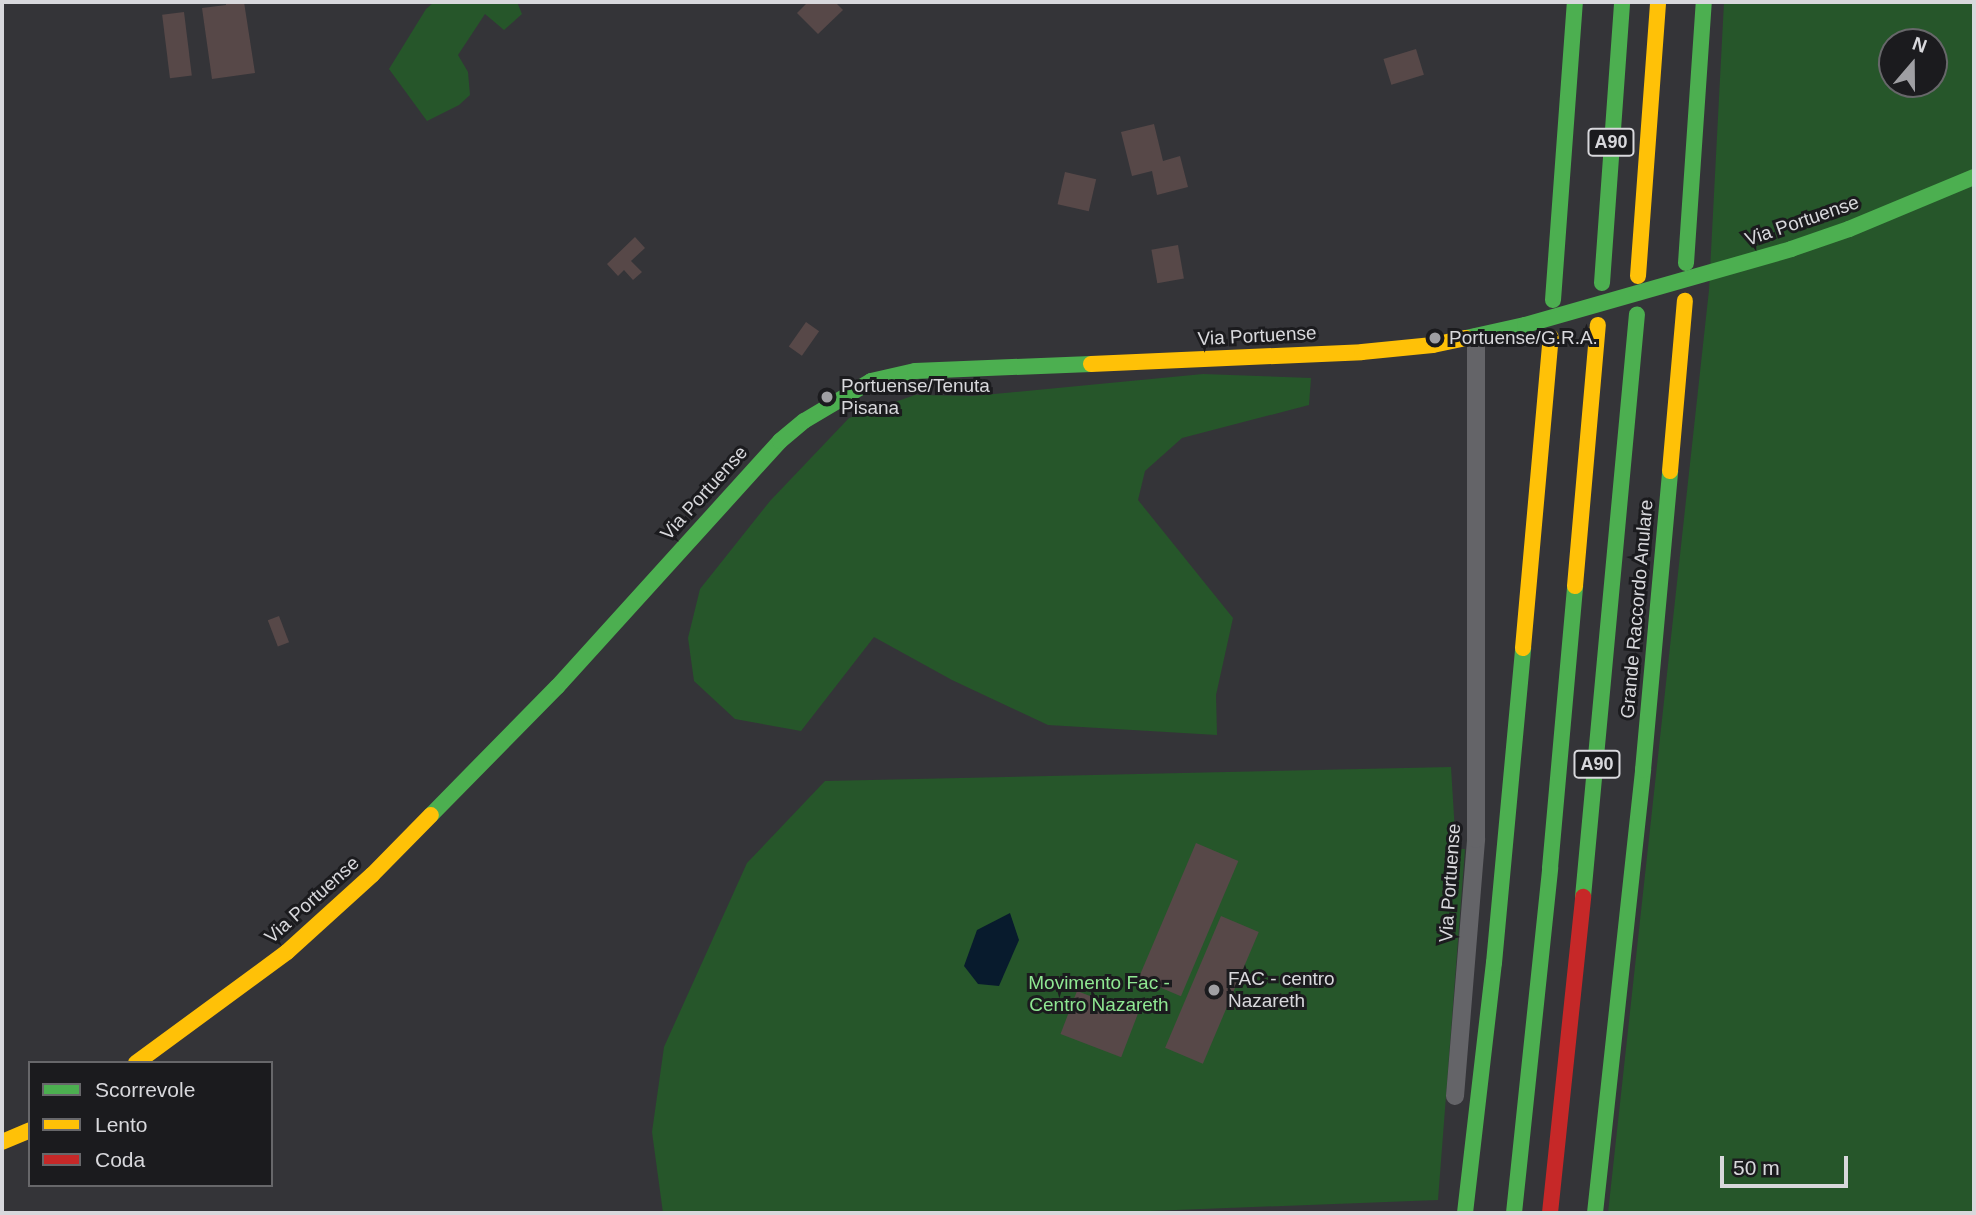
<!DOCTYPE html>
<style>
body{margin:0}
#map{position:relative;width:1976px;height:1215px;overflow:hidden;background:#343438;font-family:Helvetica,sans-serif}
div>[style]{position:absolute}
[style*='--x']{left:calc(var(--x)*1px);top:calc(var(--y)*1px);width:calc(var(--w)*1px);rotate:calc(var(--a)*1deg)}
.green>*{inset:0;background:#26562a}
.water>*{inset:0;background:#081b2d}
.building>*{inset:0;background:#574848;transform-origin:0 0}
.street>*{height:18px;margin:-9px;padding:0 9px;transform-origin:9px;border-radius:9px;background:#646468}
.fast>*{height:16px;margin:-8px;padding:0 8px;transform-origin:8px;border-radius:8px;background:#4caf50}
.slow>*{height:16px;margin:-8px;padding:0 8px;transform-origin:8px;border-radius:8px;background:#ffc107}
.jam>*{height:16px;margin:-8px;padding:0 8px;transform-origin:8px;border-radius:8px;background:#c62828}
.dots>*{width:19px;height:19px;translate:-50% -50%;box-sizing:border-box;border:4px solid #1b1b1e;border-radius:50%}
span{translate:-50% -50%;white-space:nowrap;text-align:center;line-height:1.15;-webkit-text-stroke:6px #1b1b1e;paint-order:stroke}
.shield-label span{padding:2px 5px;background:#1b1b1e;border:2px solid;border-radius:5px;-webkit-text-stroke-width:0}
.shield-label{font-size:18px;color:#d8d8dc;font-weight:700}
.street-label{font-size:19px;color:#d8d8dc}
.poi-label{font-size:19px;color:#d8d8dc}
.left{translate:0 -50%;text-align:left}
.park-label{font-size:19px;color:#8fe792}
.frame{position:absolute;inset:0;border:4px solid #d8d8dc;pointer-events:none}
.legend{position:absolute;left:28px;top:1061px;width:245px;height:126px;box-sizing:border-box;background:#1b1b1e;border:2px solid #67676a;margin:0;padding:9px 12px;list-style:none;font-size:21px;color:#d8d8dc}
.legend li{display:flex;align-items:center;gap:14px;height:35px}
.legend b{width:35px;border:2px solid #67676a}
.north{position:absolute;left:1878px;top:28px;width:70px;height:70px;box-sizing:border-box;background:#1b1b1e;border:2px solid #67676a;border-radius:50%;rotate:20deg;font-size:19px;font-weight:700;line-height:28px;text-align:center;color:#d8d8dc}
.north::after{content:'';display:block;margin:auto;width:24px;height:32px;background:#9f9fa3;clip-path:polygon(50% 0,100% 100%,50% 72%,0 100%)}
.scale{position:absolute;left:1720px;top:1156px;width:128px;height:32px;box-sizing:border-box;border:4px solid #d8d8dc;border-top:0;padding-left:9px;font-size:21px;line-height:24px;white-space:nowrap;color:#d8d8dc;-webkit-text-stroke:5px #1b1b1e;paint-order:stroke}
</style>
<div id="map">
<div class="green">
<i style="clip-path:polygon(434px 2px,517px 2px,522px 14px,504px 30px,485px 14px,458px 55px,468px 72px,470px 95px,459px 105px,427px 121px,389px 69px,426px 9px)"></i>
<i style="clip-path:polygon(evenodd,1724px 2px,1974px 2px,1974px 1213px,1608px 1213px,1709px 290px,1724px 2px,1892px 42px,1934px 42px,1934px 84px,1892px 84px,1892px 42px)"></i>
<i style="clip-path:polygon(1203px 374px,1311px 378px,1309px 405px,1182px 438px,1145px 471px,1138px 500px,1233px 618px,1216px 695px,1217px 735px,1048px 725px,952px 680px,874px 637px,801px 731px,735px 719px,694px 681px,688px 638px,700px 589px,770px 501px,849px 418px,915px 395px,973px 396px)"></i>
<i style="clip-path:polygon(1451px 767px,1456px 849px,1465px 849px,1438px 1200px,1099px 1213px,663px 1213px,652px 1132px,664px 1047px,747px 863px,825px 781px)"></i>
</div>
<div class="water">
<i style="clip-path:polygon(1010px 913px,1019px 940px,999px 986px,978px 984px,964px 966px,977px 930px)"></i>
</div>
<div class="building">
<i style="clip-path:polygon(226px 2px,244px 2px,255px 73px,212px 79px,202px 8px,226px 5px)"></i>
<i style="clip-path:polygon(808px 2px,835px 2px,843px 10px,818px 34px,797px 13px)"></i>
<i style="left:184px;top:12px;width:64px;height:22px;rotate:83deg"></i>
<i style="left:1416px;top:49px;width:27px;height:34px;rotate:73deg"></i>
<i style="clip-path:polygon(1154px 124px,1163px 161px,1180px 156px,1188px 187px,1157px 195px,1152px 171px,1132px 176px,1121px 132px)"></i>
<i style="left:1065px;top:172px;width:32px;height:33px;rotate:13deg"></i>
<i style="clip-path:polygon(635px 237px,645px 248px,631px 261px,642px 272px,633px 280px,624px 270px,618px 276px,607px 264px)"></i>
<i style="left:1178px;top:245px;width:34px;height:27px;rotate:80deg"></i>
<i style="left:806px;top:322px;width:16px;height:30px;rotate:35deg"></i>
<i style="left:279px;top:616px;width:28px;height:12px;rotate:69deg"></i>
<i style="left:1196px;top:843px;width:46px;height:147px;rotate:23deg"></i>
<i style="left:1221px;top:916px;width:41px;height:143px;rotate:23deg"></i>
<i style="left:1077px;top:991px;width:65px;height:46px;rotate:21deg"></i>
</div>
<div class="street">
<i style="--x:1455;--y:1096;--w:258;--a:-85.3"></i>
<i style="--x:1476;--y:839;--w:502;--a:-90"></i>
</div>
<div class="fast">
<i style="--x:1686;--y:263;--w:262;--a:-86.1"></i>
<i style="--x:1602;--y:283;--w:282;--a:-85.9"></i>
<i style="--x:1553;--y:300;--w:299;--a:-85.8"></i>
<i style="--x:1466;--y:338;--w:60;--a:-12.4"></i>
<i style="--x:1525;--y:325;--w:277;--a:-15.9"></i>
<i style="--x:1791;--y:249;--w:61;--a:-19"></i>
<i style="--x:1849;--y:229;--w:135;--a:-22.6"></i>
<i style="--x:431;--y:815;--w:180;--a:-45.5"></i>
<i style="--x:557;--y:687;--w:332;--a:-47.8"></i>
<i style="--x:780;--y:441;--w:31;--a:-40"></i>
<i style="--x:804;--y:421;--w:78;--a:-30.8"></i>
<i style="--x:871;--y:381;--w:45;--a:-12.8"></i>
<i style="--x:915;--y:371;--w:176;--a:-2.3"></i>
<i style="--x:1583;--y:897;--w:585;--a:-84.71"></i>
<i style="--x:1465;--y:1213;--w:252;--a:-83.4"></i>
<i style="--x:1494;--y:963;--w:316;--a:-84.7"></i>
<i style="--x:1514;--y:1213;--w:347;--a:-84"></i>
<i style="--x:1550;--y:868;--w:283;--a:-84.9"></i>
<i style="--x:1595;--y:1213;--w:446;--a:-83.8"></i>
<i style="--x:1643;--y:770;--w:300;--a:-84.8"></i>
</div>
<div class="slow">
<i style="--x:1638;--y:276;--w:275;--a:-85.8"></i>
<i style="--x:1091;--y:364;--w:271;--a:-2.5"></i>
<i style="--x:1362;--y:352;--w:71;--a:-5.6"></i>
<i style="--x:1433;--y:345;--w:34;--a:-12"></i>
<i style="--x:1670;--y:471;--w:171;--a:-85"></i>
<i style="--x:1575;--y:586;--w:262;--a:-85"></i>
<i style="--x:1523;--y:648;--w:312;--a:-84.9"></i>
<i style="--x:136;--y:1063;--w:187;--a:-36.3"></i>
<i style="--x:287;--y:952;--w:115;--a:-42.2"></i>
<i style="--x:372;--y:875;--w:84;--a:-45.5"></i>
<i style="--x:2;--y:1142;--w:30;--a:-23"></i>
</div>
<div class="jam">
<i style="--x:1550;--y:1213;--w:318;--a:-84"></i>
</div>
<div class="dots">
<i style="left:1435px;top:338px;background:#9f9fa3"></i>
<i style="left:827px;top:397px;background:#9f9fa3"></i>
<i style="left:1214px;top:990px;background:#9f9fa3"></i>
</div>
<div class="shield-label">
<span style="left:1611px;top:142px">A90</span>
<span style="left:1597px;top:764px">A90</span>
</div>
<div class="street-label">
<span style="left:1802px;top:221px;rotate:-19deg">Via Portuense</span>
<span style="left:1257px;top:336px;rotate:-3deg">Via Portuense</span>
<span style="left:704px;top:493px;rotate:-48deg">Via Portuense</span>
<span style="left:1637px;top:609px;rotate:-85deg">Grande Raccordo Anulare</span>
<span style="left:1450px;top:883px;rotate:-86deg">Via Portuense</span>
<span style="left:312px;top:900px;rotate:-42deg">Via Portuense</span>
</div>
<div class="poi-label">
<span class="left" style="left:1449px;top:338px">Portuense/G.R.A.</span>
<span class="left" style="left:841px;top:397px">Portuense/Tenuta<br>Pisana</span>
<span class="left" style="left:1228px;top:990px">FAC - centro<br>Nazareth</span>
</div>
<div class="park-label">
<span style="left:1099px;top:994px">Movimento Fac -<br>Centro Nazareth</span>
</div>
<div class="frame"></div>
<ul class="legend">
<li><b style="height:9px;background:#4caf50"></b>Scorrevole</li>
<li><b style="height:9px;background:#ffc107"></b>Lento</li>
<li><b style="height:9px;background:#c62828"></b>Coda</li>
</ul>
<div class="north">N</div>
<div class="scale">50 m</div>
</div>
